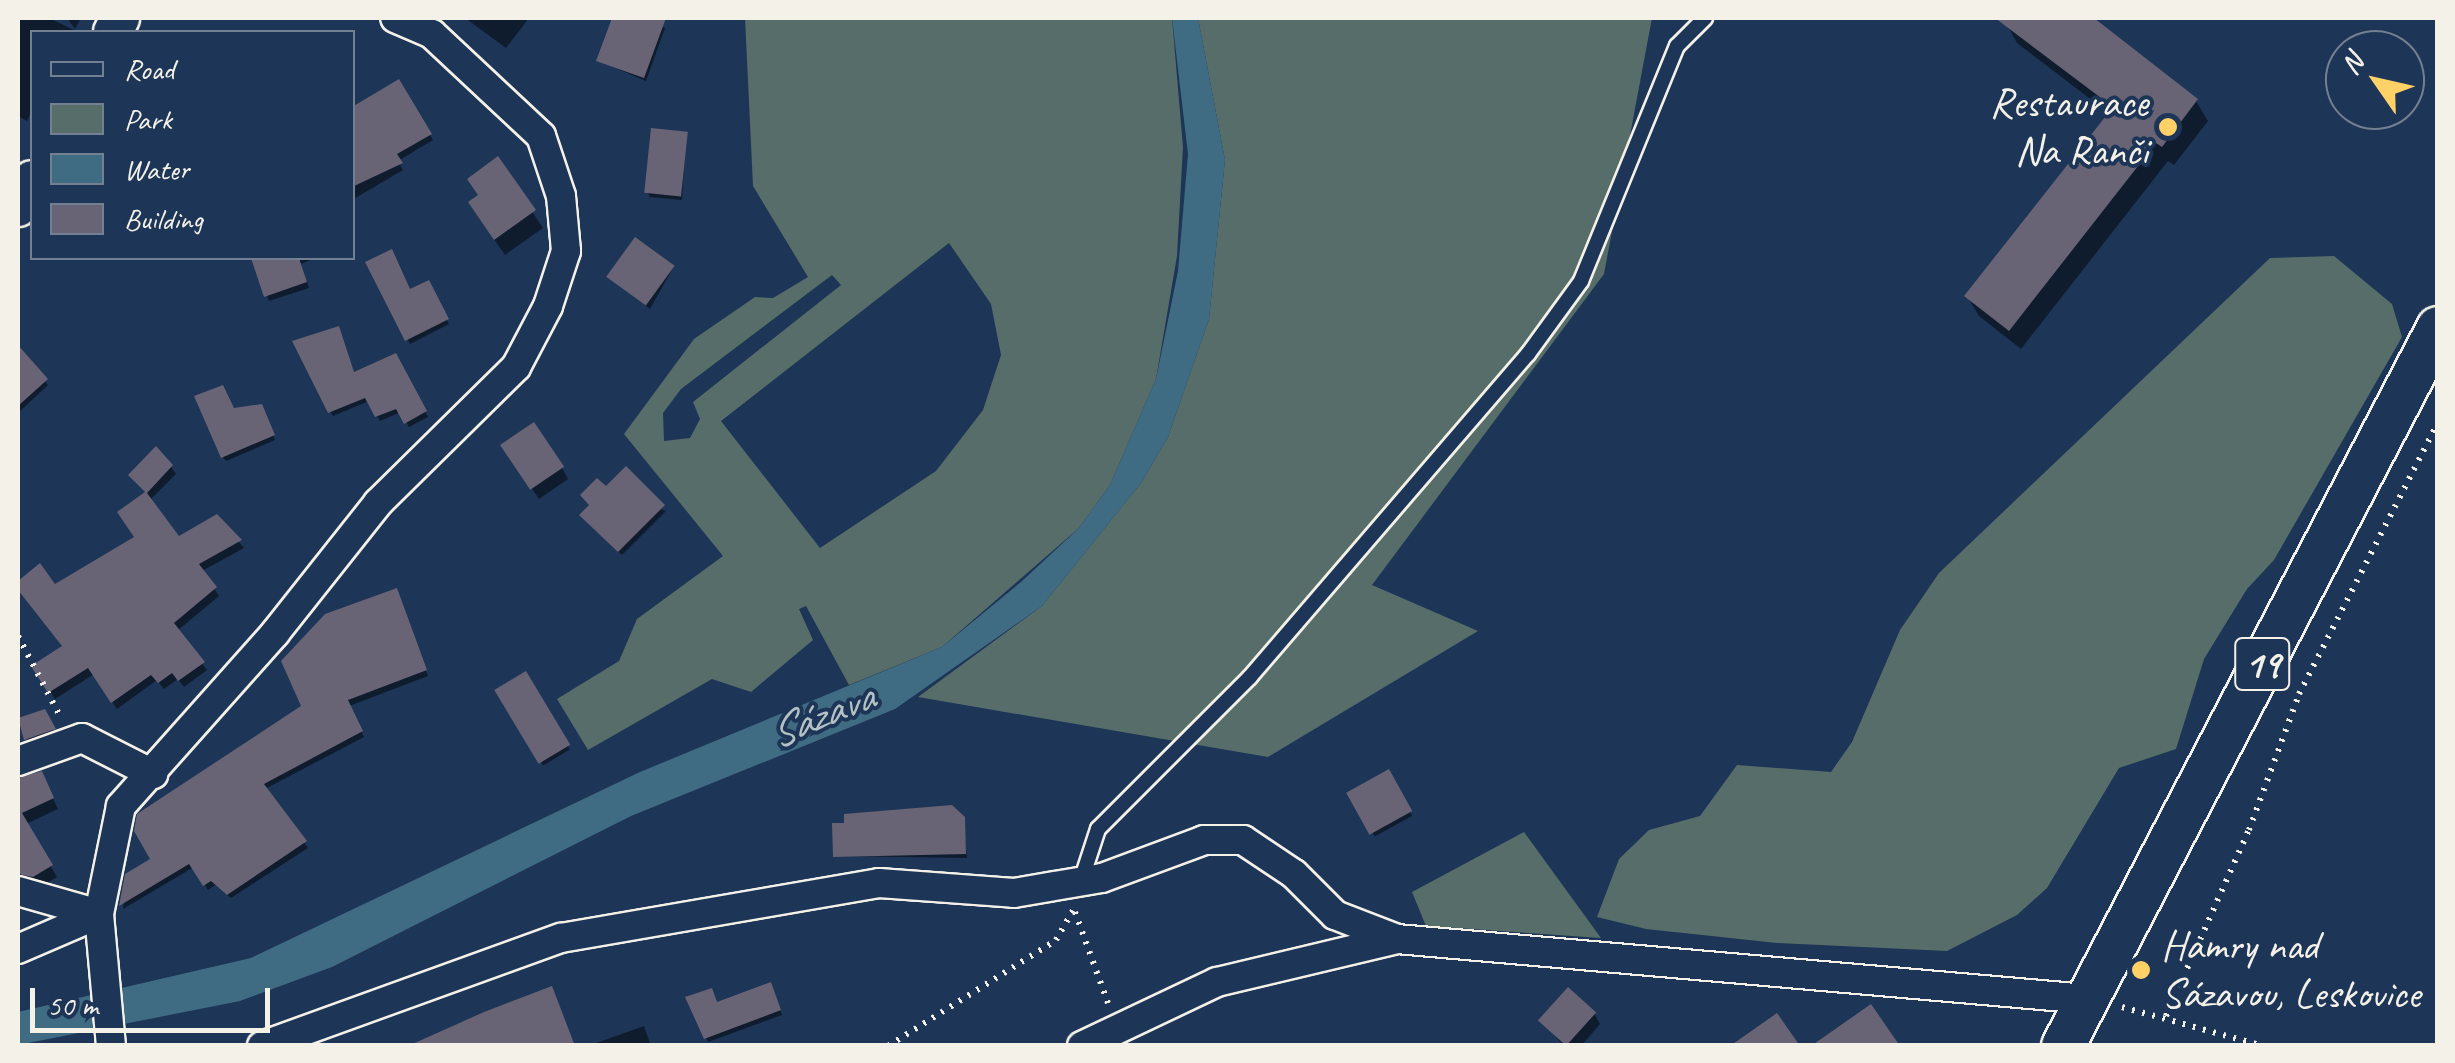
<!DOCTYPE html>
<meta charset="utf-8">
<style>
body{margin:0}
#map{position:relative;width:2455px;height:1063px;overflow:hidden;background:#1d3557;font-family:Caveat,sans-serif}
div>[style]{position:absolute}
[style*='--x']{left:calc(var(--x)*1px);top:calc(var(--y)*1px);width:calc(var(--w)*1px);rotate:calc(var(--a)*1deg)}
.green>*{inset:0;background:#576d69}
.water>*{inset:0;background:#406c83}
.shadow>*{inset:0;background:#0007;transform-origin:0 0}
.building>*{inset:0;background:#696475;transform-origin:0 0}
.path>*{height:6px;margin-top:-3px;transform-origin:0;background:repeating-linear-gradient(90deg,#f4f1e8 0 2.5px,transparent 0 10.5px)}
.roads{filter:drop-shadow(2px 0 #f4f1e8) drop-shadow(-2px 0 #f4f1e8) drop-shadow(0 2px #f4f1e8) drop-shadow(0 -2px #f4f1e8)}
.lane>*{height:14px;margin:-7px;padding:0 7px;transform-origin:7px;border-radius:7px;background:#1d3557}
.street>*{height:28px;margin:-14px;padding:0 14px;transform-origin:14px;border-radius:14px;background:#1d3557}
.secondary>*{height:38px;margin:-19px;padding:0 19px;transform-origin:19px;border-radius:19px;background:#1d3557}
.primary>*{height:42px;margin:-21px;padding:0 21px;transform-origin:21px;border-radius:21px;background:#1d3557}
.dots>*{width:28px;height:28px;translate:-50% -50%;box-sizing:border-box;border:5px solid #1d3557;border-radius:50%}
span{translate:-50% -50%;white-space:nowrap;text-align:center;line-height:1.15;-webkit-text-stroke:8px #1d3557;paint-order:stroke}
.shield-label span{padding:2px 8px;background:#1d3557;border:2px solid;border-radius:8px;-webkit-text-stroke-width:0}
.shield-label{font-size:40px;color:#f4f1e8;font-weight:700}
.poi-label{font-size:42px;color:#f4f1e8}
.right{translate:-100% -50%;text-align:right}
.left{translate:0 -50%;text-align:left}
.water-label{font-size:45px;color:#b5c2c5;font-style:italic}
.frame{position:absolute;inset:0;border:20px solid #f4f1e8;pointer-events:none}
.legend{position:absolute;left:30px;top:30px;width:325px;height:230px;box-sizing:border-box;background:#1d3557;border:2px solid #738091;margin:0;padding:12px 18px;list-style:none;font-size:30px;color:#f4f1e8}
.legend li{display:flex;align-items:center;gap:20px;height:50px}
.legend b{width:50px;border:2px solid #738091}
.north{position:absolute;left:2325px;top:30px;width:100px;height:100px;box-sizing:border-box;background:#1d3557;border:2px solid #738091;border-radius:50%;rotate:304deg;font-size:28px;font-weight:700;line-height:40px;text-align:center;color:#f4f1e8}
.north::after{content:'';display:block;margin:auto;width:35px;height:45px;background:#ffd166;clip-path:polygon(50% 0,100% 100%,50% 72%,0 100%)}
.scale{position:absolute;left:30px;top:988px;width:240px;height:45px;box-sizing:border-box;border:5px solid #f4f1e8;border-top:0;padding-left:12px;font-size:30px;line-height:35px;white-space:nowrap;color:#f4f1e8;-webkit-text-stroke:8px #1d3557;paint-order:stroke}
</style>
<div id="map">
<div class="green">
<i style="clip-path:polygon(evenodd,745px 18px,1172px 18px,1183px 147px,1177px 256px,1156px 379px,1110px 485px,1079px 528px,942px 647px,849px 685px,806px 606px,799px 609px,813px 640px,751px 692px,712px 679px,588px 750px,557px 699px,619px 661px,637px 619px,723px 556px,624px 434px,694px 339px,755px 297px,773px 298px,808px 277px,753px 186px,745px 18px,949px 243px,991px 304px,1001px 355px,983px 410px,936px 471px,820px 548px,721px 421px,949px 243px,745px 18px,832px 275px,841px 285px,693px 402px,700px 419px,690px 438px,664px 441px,663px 413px,681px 389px,832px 275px)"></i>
<i style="clip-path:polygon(1198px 18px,1652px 18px,1604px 274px,1372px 585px,1478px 631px,1268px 757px,918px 697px,1042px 606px,1141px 483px,1168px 437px,1209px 319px,1225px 160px)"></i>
<i style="clip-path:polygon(2334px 256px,2392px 304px,2402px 337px,2274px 560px,2247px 589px,2204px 659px,2176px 749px,2119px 768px,2047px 888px,2017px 915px,1947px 951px,1777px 943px,1646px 929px,1597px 917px,1619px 859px,1649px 830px,1700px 816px,1737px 765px,1831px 772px,1852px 742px,1900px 630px,1939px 573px,2270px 258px)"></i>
<i style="clip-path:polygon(1524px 832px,1601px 938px,1426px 926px,1412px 892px)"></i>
</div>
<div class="water">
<i style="clip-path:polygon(1172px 18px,1198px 18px,1225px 160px,1209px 319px,1168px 437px,1141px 483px,1042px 606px,895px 709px,631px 816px,332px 967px,240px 1001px,18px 1045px,18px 1012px,251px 958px,640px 772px,942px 647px,1021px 582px,1079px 528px,1110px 485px,1156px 379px,1178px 271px,1188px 154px)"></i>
</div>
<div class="shadow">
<i style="clip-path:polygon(18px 18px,49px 18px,74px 30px,32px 32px,32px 110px,27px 121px,18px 116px)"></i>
<i style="clip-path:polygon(67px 18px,81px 18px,75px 29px)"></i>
<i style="clip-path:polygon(465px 18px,529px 18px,506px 48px)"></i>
<i style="clip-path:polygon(615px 18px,645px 18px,665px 28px,646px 81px,599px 61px)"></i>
<i style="clip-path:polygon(2010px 18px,2090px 18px,2196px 101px,2208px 121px,2174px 165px,2168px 161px,2021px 349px,1979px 316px,1967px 296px,2110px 114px,2017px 43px,2006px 23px)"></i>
<i style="clip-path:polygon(398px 82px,433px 140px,398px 161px,403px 170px,352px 200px,352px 110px)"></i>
<i style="clip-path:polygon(686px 134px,682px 200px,650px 197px,648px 193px)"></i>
<i style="clip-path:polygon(498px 160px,543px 228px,505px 255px,480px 219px,480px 197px)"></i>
<i style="clip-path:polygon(254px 258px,315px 258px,301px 264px,309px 288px,269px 301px)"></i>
<i style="clip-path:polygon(369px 263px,410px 292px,428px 283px,449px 324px,410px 344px)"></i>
<i style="clip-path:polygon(673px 268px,650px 309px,609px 277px)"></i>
<i style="clip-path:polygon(295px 343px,354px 375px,395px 356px,428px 417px,409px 427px,401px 412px,380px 421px,369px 401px,333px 416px)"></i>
<i style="clip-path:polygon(22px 353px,48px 385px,18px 413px,18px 357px)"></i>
<i style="clip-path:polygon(263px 411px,275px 440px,226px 461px,223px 457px)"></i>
<i style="clip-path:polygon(507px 452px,562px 468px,568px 479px,539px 499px)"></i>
<i style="clip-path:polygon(171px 467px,176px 474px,149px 501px,178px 540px,217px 517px,244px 548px,202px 571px,219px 596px,177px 631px,207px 670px,184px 687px,178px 679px,164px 689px,157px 680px,117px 709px,94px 674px,55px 699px,35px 666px,65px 648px,55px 588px,137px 538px,147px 494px,131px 476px)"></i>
<i style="clip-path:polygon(606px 490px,666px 511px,622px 555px,585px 520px)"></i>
<i style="clip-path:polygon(399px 596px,428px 676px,349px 706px,364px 737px,265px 789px,308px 848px,231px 898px,215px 885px,208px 890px,194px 867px,123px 909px,127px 875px,154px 860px,304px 707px)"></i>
<i style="left:525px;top:675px;width:87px;height:31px;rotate:59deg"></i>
<i style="clip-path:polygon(44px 712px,56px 734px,29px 743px,18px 721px)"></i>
<i style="left:1388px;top:772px;width:50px;height:43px;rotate:61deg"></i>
<i style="clip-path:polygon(41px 774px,58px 809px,26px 824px,57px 877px,40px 887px,23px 884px,18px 875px,18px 780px)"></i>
<i style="clip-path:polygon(963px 819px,967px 858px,835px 856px,847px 825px)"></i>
<i style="clip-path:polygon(773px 989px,782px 1015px,708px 1042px,689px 999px,717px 1005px)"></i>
<i style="clip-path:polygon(1594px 1013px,1600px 1024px,1581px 1046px,1564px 1046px,1542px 1021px)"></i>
<i style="clip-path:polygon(644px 1026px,651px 1046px,588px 1046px)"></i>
</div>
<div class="building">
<i style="clip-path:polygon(612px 18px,666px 18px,644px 78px,596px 61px)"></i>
<i style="clip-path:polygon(1995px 18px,2094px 18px,2198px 99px,2162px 147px,2156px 143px,2009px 331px,1964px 296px,2113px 107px)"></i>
<i style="clip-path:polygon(399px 79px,432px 134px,397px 154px,403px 163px,352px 187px,352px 107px)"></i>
<i style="left:651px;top:128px;width:37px;height:65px;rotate:6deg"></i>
<i style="clip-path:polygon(498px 156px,536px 210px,494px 240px,468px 202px,478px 195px,467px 179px)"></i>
<i style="left:635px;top:237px;width:49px;height:49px;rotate:36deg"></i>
<i style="clip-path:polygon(392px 249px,410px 289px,429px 280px,449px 319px,405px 341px,365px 262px)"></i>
<i style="clip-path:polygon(251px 258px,299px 258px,307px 282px,264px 297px)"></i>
<i style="clip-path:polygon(339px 326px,354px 372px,396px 353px,427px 411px,404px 424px,396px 409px,375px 417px,365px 398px,328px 413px,292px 341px)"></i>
<i style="clip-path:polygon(18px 345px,48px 379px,18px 406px)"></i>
<i style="clip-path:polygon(223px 385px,234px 408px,262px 404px,275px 435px,221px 458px,194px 396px)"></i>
<i style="left:534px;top:422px;width:54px;height:41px;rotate:56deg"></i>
<i style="clip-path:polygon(156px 446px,173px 465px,147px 493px,179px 536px,217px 514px,242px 540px,199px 564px,217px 587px,174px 623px,205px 662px,178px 681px,172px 673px,158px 683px,151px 675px,111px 703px,88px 668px,48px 693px,31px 666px,62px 646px,18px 590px,18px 581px,40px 563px,55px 584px,134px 537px,117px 512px,145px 492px,128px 475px)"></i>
<i style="clip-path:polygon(626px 466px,665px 505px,618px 552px,579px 515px,589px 505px,580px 495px,597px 478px,606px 486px)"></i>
<i style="clip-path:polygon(397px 588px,427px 670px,348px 700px,363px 731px,264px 784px,307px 841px,227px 895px,211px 881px,203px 886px,189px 864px,119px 906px,125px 874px,150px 859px,134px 831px,137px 814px,301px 706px,281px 661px,325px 614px)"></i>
<i style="left:526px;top:671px;width:86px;height:37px;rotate:59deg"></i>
<i style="clip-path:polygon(45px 709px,56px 729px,24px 740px,18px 718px)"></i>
<i style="left:1389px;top:769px;width:48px;height:49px;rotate:61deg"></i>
<i style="clip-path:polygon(42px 771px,54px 798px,22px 813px,53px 865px,33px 877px,18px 874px,18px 778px)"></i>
<i style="clip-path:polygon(952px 805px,965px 817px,966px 854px,833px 857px,832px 823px,844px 823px,844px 814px)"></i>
<i style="clip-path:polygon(771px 982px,781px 1010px,704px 1039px,685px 997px,712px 988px,717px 1002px)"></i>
<i style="clip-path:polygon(552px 986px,575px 1046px,408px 1046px,484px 1012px)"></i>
<i style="left:1568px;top:987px;width:38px;height:45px;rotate:42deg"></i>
<i style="clip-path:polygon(1871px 1004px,1900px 1046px,1811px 1046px)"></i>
<i style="clip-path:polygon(1777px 1013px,1800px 1046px,1730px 1046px)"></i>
</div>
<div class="path">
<i style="--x:18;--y:636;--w:93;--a:62.3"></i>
<i style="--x:1075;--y:912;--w:97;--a:70.1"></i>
<i style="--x:2122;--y:1007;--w:147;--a:15.4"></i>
<i style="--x:2166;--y:1016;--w:204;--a:-66"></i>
<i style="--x:2249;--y:830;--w:145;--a:-69.8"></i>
<i style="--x:2299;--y:694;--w:305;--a:-62.9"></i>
<i style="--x:888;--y:1046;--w:199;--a:-32.2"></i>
<i style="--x:1056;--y:940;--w:34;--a:-60"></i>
</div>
<div class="roads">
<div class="lane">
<i style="--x:1081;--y:881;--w:55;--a:-71.9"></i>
<i style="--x:1098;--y:829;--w:215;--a:-45"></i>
<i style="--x:1250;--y:677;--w:426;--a:-49.3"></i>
<i style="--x:1528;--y:354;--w:90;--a:-54"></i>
<i style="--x:1581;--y:281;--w:254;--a:-67.8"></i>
<i style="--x:1677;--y:46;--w:40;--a:-45"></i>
</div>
<div class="street">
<i style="--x:18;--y:761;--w:68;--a:-19.8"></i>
<i style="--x:82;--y:738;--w:80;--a:26.9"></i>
<i style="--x:18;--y:891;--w:84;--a:15.9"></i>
<i style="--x:18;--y:949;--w:88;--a:-23.4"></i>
<i style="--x:111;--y:1046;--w:133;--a:-95.2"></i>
<i style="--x:99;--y:914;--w:110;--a:-78.5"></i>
<i style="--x:121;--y:806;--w:232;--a:-48.3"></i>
<i style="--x:275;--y:633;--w:166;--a:-51.6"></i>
<i style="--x:378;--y:503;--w:194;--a:-44.6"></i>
<i style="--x:516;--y:367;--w:69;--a:-62.3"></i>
<i style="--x:548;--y:306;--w:58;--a:-71.9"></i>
<i style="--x:566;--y:251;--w:55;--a:-95.2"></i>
<i style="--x:561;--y:196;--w:63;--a:-108.4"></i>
<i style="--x:541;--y:136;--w:149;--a:-136.9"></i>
<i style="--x:432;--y:34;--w:40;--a:-156.6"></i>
<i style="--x:262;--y:1046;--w:318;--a:-19.9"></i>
<i style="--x:561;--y:938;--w:323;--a:-9.8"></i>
<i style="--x:879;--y:883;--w:135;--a:4.2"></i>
<i style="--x:1014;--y:893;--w:89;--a:-9.7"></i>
<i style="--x:1102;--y:878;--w:109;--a:-20.4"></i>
<i style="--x:1204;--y:840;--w:39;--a:0"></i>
<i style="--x:1243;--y:840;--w:61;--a:33.7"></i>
<i style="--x:1294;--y:874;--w:58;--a:45"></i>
<i style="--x:1335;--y:915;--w:66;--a:21.2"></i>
<i style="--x:1397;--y:939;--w:693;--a:4.97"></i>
<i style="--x:1082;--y:1046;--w:149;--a:-25.4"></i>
<i style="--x:1217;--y:982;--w:185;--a:-13.4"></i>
</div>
<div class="secondary">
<i style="--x:113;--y:32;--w:16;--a:-63"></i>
<i style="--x:18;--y:207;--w:30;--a:-63"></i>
</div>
<div class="primary">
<i style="--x:2063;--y:1046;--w:810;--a:-62.42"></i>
</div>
</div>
<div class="dots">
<i style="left:2168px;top:127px;background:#ffd166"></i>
<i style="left:2141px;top:970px;background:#ffd166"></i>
</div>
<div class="shield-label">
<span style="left:2262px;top:664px">19</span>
</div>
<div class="poi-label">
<span class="right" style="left:2148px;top:127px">Restaurace<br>Na Ranči</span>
<span class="left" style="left:2161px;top:970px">Hamry nad<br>Sázavou, Leskovice</span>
</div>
<div class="water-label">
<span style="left:821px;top:715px;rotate:-22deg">Sázava</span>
</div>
<div class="frame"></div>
<ul class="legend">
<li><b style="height:12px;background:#1d3557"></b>Road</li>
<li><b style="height:28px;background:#576d69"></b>Park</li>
<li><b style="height:28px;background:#406c83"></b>Water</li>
<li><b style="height:28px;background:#696475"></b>Building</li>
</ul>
<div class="north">N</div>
<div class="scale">50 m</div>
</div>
